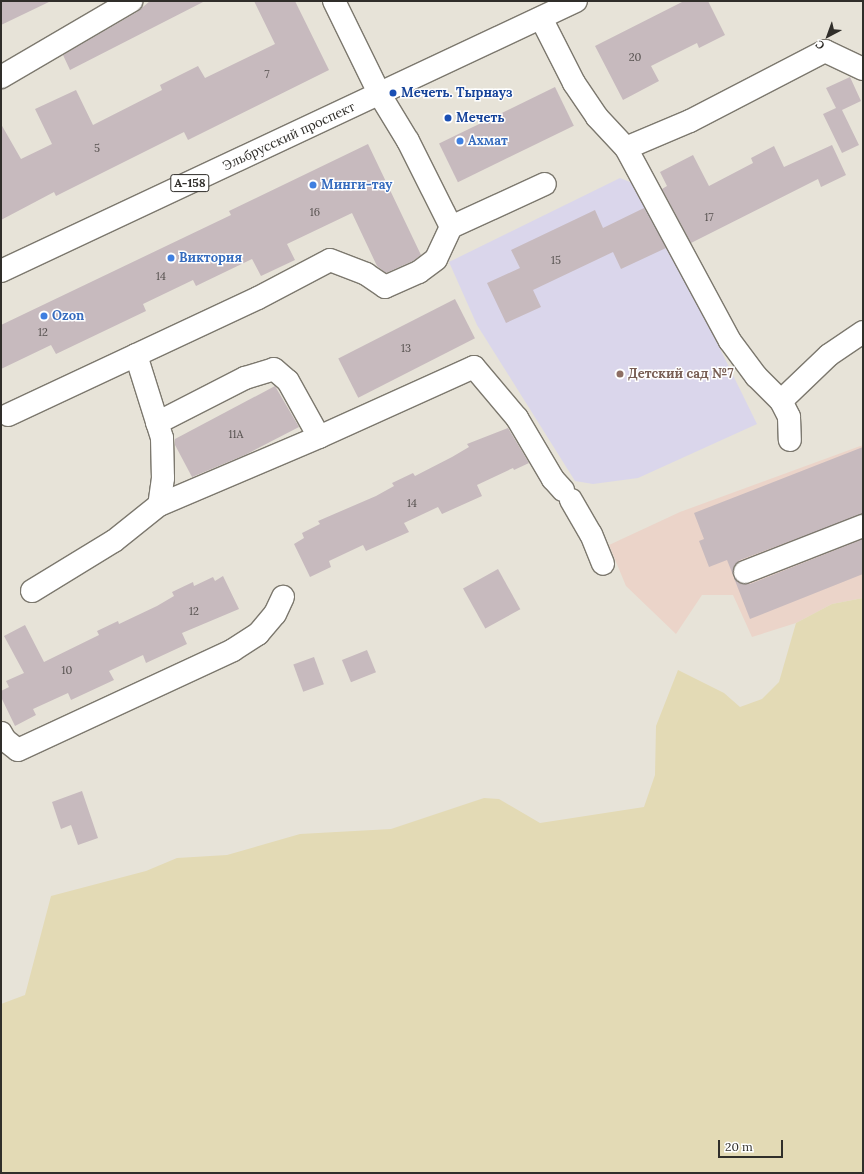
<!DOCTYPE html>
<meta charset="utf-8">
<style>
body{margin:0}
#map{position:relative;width:864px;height:1174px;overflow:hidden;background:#e7e3d8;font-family:Lora,serif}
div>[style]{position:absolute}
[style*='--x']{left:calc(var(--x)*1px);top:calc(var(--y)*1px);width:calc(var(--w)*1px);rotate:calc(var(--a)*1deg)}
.industrial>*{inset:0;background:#ebd4c9}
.education>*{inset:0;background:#dad6eb}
.sand>*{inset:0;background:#e3dab5}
.building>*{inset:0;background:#c7babe;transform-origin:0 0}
.roads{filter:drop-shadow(1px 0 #7c786e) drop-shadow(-1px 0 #7c786e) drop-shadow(0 1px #7c786e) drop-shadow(0 -1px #7c786e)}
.minor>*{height:22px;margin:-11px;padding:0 11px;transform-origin:11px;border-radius:11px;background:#fff}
.major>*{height:22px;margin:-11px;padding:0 11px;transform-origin:11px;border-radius:11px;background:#fff}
.dots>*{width:11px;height:11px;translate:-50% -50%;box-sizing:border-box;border:2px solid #fff;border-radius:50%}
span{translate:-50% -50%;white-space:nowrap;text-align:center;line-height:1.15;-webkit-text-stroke:3px #fff;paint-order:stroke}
.number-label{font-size:11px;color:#56514f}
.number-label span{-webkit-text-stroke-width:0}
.shield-label span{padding:1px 3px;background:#fff;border:1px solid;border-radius:3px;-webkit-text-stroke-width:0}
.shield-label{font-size:12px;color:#302e2a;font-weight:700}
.transit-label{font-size:13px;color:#164399;font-weight:700}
.left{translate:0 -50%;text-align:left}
.street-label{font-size:13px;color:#302e2a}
.shop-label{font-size:13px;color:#366cbe;font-weight:700}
.education-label{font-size:13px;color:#785e54;font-weight:700}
.frame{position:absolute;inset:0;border:2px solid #302e2a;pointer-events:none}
.north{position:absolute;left:808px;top:16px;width:40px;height:40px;-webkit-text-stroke:3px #fff;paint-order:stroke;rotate:221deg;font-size:11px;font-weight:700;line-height:16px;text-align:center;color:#302e2a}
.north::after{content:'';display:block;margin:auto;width:14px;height:18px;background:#302e2a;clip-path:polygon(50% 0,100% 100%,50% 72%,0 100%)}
.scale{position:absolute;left:718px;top:1140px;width:65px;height:18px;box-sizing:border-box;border:2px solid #302e2a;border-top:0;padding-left:5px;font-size:12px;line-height:14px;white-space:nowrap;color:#302e2a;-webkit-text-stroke:3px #fff;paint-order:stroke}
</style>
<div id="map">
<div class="industrial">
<i style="clip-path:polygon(863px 445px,863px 598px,832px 604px,796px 623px,752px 637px,733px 595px,702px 595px,676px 634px,626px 586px,609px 545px,680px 512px)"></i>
</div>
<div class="education">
<i style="clip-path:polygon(620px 178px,640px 186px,757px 424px,638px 478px,593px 484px,575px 481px,477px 325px,449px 262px)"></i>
</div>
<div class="sand">
<i style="clip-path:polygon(863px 598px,863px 1173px,1px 1173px,1px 1004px,25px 995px,51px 896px,146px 871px,177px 858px,227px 855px,300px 834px,391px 829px,484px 798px,499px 799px,540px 823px,644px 807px,655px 775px,656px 726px,678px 670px,724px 693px,740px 707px,762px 699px,779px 682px,796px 623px,832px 604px)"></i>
</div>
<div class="building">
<i style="clip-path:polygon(1px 1px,51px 1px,1px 25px)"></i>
<i style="clip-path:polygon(150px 1px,205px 1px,70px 70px,63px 55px,137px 12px)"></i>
<i style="clip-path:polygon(254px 1px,295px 1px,329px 70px,188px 140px,184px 132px,56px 196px,54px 192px,1px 220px,1px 124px,21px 159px,52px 144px,35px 109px,76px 90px,93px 125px,162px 90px,160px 85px,198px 66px,205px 78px,275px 44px)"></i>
<i style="clip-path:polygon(684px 1px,708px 1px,725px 35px,699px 48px,697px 43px,651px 66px,659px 81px,623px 100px,595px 46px)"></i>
<i style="clip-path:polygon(850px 77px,861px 101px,842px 110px,859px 145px,842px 153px,823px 114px,836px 108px,826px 88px)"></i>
<i style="left:555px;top:87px;width:43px;height:129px;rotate:64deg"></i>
<i style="clip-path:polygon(368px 144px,421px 255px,413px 261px,386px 273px,377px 266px,352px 213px,287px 244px,295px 260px,261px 276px,252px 259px,196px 286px,193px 280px,143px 304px,146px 311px,56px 354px,51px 345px,1px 369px,1px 325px,231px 215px,229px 211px)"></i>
<i style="clip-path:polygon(832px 145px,846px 175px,821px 187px,818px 179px,691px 243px,662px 189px,667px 186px,660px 172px,693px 155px,709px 186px,753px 163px,751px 158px,774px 146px,784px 167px)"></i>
<i style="clip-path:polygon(644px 208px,666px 248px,621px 269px,613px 252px,533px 290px,541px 307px,506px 323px,487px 283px,520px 268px,511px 250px,595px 210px,603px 228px)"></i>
<i style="left:455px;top:299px;width:44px;height:131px;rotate:63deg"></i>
<i style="clip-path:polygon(275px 386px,299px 427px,245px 455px,192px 477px,175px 445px,175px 439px)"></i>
<i style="clip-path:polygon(508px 428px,529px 463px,514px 470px,513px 468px,477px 485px,482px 496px,442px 514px,438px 507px,404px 523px,409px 532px,366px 551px,363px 545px,329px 561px,331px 567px,310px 577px,294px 544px,304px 538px,302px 533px,320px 524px,318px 521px,376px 496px,394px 486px,392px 483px,413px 473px,415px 476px,452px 457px,469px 447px,467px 444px)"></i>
<i style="clip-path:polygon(863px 447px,863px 514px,740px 560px,735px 565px,733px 575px,727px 560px,709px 567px,699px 541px,704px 539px,694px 513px)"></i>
<i style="clip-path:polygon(863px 539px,863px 574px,750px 619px,734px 578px,743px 584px,750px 584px)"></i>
<i style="left:498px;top:569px;width:46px;height:40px;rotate:61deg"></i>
<i style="clip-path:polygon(223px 576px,239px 609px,182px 633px,187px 644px,146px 663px,143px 655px,109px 671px,114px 680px,71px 700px,68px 693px,33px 709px,36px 715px,15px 726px,1px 697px,1px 691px,9px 687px,6px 681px,24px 673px,4px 636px,25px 625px,44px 662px,99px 635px,97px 631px,118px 621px,119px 624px,157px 606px,174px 596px,172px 592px,193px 582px,194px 586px,213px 577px,215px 581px)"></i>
<i style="left:367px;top:650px;width:24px;height:27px;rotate:68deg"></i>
<i style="left:314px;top:657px;width:29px;height:22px;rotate:70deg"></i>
<i style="clip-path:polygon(82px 791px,98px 838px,78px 845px,71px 825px,61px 829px,52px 802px)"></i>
</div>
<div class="roads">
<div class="minor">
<i style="--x:334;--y:1;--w:105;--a:63.9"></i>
<i style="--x:380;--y:95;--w:54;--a:58.7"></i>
<i style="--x:408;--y:141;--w:96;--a:63.4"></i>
<i style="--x:541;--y:18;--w:73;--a:63.1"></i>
<i style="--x:574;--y:83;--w:41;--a:55.9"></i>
<i style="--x:597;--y:117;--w:42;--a:46.9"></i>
<i style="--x:626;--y:148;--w:219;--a:61.7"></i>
<i style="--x:730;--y:341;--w:44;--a:53.4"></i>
<i style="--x:756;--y:376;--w:35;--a:45"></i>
<i style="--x:781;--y:401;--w:18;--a:63"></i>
<i style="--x:789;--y:417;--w:23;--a:88"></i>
<i style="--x:1;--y:77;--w:151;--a:-30.3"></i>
<i style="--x:626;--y:148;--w:69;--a:-22.9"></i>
<i style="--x:690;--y:121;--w:152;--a:-27.4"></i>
<i style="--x:825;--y:51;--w:42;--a:25.3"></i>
<i style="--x:136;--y:355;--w:87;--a:72.6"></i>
<i style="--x:162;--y:438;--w:40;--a:88.6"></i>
<i style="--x:163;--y:478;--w:27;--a:98"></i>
<i style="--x:781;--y:401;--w:66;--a:-43.8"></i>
<i style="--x:829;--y:355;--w:41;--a:-34.1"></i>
<i style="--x:8;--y:415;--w:276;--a:-25.1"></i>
<i style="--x:258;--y:298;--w:81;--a:-27.8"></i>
<i style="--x:330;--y:260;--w:39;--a:21"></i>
<i style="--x:366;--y:274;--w:23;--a:34"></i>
<i style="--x:385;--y:287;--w:37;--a:-24"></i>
<i style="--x:419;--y:272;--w:21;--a:-37"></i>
<i style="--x:436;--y:259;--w:35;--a:-65"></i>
<i style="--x:451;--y:227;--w:103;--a:-24.6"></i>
<i style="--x:157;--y:423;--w:99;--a:-27.1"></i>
<i style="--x:245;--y:378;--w:30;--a:-17"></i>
<i style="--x:274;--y:369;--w:18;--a:41"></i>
<i style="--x:288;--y:381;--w:64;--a:61"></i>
<i style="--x:571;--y:500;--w:39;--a:60"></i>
<i style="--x:591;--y:534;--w:32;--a:68"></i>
<i style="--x:745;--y:572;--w:127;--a:-21.3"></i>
<i style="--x:32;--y:591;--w:96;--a:-31.4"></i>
<i style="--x:114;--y:541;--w:58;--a:-38.7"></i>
<i style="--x:159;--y:505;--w:174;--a:-23"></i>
<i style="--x:319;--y:437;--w:170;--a:-24.3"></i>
<i style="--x:474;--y:367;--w:67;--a:49.9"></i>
<i style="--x:517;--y:418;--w:71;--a:59.5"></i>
<i style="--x:553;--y:479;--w:15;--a:48"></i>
<i style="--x:1;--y:733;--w:8;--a:60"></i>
<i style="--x:5;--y:740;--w:16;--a:38"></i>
<i style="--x:18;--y:750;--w:237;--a:-24.9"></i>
<i style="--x:233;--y:650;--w:30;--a:-33"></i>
<i style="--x:258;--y:634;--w:26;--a:-50"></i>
<i style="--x:275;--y:614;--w:19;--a:-65"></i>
</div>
<div class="major">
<i style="--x:1;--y:271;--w:635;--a:-25.15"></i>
</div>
</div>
<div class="dots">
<i style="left:393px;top:93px;background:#1a4fb4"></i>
<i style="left:448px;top:118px;background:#1a4fb4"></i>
<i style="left:460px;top:141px;background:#3f7fe0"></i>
<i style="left:313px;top:185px;background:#3f7fe0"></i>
<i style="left:171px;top:258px;background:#3f7fe0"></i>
<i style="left:44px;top:316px;background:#3f7fe0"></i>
<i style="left:620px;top:374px;background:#8d6e63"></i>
</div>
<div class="number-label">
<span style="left:635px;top:57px">20</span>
<span style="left:267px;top:74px">7</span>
<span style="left:97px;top:148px">5</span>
<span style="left:315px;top:212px">16</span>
<span style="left:709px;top:217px">17</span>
<span style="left:556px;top:260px">15</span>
<span style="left:161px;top:276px">14</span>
<span style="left:43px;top:332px">12</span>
<span style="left:406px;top:348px">13</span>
<span style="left:236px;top:434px">11А</span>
<span style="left:412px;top:503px">14</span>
<span style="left:194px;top:611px">12</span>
<span style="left:67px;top:670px">10</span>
</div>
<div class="shield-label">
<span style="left:190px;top:183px">А-158</span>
</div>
<div class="transit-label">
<span class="left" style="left:401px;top:93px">Мечеть. Тырнауз</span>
<span class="left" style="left:456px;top:118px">Мечеть</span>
</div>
<div class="street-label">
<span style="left:289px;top:137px;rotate:-25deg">Эльбрусский проспект</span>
</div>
<div class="shop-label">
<span class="left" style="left:468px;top:141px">Ахмат</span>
<span class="left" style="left:321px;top:185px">Минги-тау</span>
<span class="left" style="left:179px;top:258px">Виктория</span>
<span class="left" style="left:52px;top:316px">Ozon</span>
</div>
<div class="education-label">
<span class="left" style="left:628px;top:374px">Детский сад №7</span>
</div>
<div class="frame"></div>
<div class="north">С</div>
<div class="scale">20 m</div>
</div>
